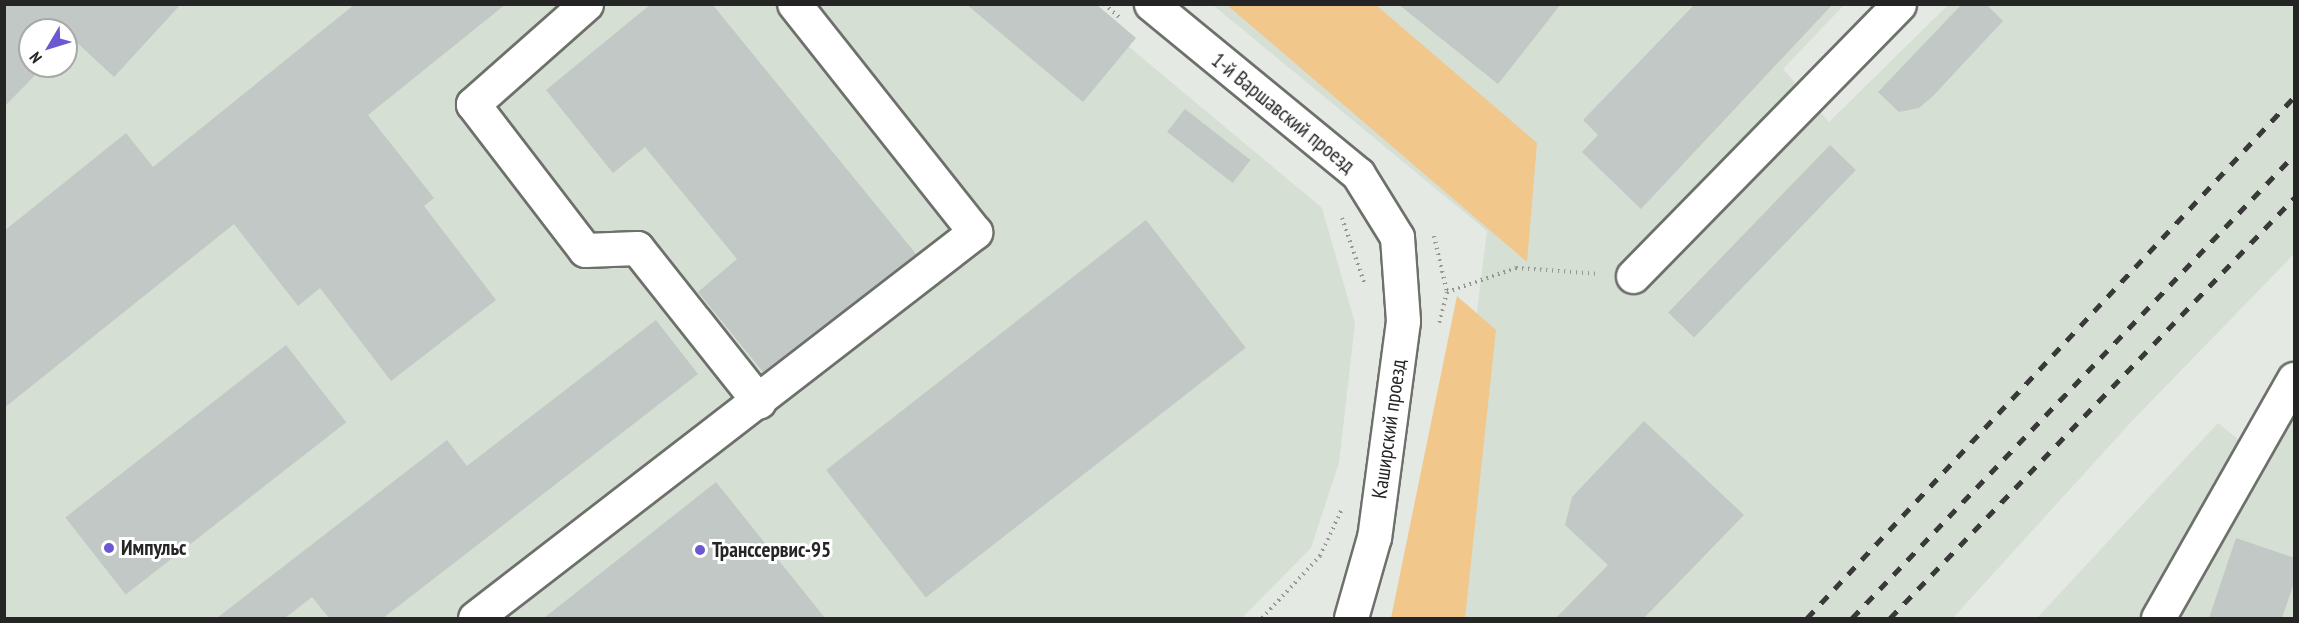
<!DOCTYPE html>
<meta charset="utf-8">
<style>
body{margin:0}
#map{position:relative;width:2299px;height:623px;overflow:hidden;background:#e5e9e3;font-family:"PT Sans Narrow",sans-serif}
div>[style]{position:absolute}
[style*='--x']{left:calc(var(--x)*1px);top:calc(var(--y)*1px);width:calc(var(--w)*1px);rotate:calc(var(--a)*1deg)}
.built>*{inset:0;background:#d6dfd3}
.green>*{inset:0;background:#f1c78b}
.building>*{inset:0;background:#c1c8c5;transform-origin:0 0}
.path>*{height:4px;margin-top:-2px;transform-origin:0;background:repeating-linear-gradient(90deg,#949793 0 1.5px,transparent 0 6px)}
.roads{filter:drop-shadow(2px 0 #6d706b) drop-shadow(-2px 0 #6d706b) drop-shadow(0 2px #6d706b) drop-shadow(0 -2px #6d706b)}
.minor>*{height:33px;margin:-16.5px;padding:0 16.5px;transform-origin:16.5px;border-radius:16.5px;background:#fff}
.rail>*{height:4.5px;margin-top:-2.25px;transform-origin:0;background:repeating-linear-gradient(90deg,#383938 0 10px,transparent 0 20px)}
.dots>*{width:16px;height:16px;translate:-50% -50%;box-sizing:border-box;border:3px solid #fff;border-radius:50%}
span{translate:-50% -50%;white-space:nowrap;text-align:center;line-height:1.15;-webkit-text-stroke:6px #fff;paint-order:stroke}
.street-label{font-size:21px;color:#242524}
.poi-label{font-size:21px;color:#242524;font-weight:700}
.left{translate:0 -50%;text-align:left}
.frame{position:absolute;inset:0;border:6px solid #242524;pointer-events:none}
.north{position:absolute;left:18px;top:18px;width:60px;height:60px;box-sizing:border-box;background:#fff;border:2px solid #a7a8a7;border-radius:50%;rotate:232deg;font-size:16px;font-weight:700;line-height:24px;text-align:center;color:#242524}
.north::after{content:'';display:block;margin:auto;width:21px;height:27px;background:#6c58d1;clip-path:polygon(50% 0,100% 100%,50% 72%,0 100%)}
</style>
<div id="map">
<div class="built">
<i style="clip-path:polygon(evenodd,4px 5px,1079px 5px,1322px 208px,1355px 323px,1339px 463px,1311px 548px,1242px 618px,5px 618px,4px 5px,30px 30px,66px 30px,66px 66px,30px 66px,30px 30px)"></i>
<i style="clip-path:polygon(1213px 5px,1844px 5px,1783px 69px,1829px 122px,1948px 5px,2294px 5px,2294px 254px,2132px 421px,1953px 618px,1439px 618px,1487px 231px)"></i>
<i style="clip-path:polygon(2294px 360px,2294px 618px,2037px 618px,2218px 423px,2245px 445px)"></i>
</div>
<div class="green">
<i style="clip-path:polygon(1227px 5px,1376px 5px,1537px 143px,1527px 262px)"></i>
<i style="clip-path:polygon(1457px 296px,1496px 330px,1465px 618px,1391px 618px)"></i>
</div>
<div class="building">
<i style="clip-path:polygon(4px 4px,181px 4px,114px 77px,71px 37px,66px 43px,66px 30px,30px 30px,30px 66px,44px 66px,4px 107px)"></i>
<i style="clip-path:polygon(355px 4px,506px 4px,368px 115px,434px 198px,424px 206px,496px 300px,391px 381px,320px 288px,298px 306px,234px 224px,4px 408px,4px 231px,126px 133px,153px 167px)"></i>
<i style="clip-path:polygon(651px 4px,712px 4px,916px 254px,763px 372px,698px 292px,737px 259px,645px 147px,613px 173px,546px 90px)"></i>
<i style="clip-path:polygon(966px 4px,1096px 4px,1136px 38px,1083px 102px)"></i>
<i style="clip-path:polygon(1398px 4px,1561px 4px,1498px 84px)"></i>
<i style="clip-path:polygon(1695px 4px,1833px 4px,1641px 209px,1582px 152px,1598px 135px,1583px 120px)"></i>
<i style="clip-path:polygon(1962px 4px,1986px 4px,2003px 21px,1933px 96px,1919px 108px,1899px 112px,1878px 92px)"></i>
<i style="left:1185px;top:109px;width:83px;height:29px;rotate:38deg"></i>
<i style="left:1830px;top:145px;width:36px;height:233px;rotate:44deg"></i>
<i style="left:1146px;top:220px;width:162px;height:406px;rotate:52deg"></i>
<i style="clip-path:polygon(656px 320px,698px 374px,383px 618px,329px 618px,312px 597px,285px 618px,217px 618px,447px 440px,467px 466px)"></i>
<i style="left:286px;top:345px;width:98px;height:280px;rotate:52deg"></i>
<i style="clip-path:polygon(1644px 421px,1744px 515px,1644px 618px,1556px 618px,1608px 565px,1565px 525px,1572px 497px)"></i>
<i style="clip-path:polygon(716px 482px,825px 618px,544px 618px)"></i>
<i style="clip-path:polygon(2236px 538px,2295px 558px,2295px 580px,2282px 618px,2209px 618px)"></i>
</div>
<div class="path">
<i style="--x:1104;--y:4;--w:20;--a:41"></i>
<i style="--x:1342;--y:218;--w:68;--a:71"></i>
<i style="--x:1434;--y:236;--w:57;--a:76.9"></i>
<i style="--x:1447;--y:292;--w:34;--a:104"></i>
<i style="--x:1447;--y:292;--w:73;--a:-19.2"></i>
<i style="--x:1516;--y:268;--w:84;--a:4.1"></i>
<i style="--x:1262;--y:618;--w:85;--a:-46.9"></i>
<i style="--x:1320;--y:556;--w:52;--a:-64.9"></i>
</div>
<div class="roads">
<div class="minor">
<i style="--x:586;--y:4;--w:151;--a:138.5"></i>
<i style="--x:473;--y:104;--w:184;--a:52.5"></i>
<i style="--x:585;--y:250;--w:52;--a:-2.2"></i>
<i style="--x:637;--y:248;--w:196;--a:51.6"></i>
<i style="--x:1151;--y:4;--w:268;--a:39.4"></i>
<i style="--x:1358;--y:174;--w:74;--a:58.2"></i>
<i style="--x:1397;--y:237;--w:84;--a:85.9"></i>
<i style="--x:1403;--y:321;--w:218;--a:97.6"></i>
<i style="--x:1374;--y:537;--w:84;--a:105.9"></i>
<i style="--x:1633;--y:276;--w:380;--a:-45.6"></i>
<i style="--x:475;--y:618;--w:632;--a:-37.67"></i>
<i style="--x:975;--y:232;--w:291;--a:-128.4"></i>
<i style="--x:2158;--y:618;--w:275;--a:-60.4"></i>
</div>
</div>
<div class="rail">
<i style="--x:1807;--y:618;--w:713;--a:-46.93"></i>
<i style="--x:1852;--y:618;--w:640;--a:-46.33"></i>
<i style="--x:1890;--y:618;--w:583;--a:-46.11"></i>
</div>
<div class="dots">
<i style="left:109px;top:548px;background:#6c58d1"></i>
<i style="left:700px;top:550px;background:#6c58d1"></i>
</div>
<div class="street-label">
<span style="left:1283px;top:113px;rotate:39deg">1-й Варшавский проезд</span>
<span style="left:1389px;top:429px;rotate:-82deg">Каширский проезд</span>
</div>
<div class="poi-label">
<span class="left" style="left:121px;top:548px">Импульс</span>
<span class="left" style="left:712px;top:550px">Транссервис-95</span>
</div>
<div class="frame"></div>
<div class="north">N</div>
</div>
